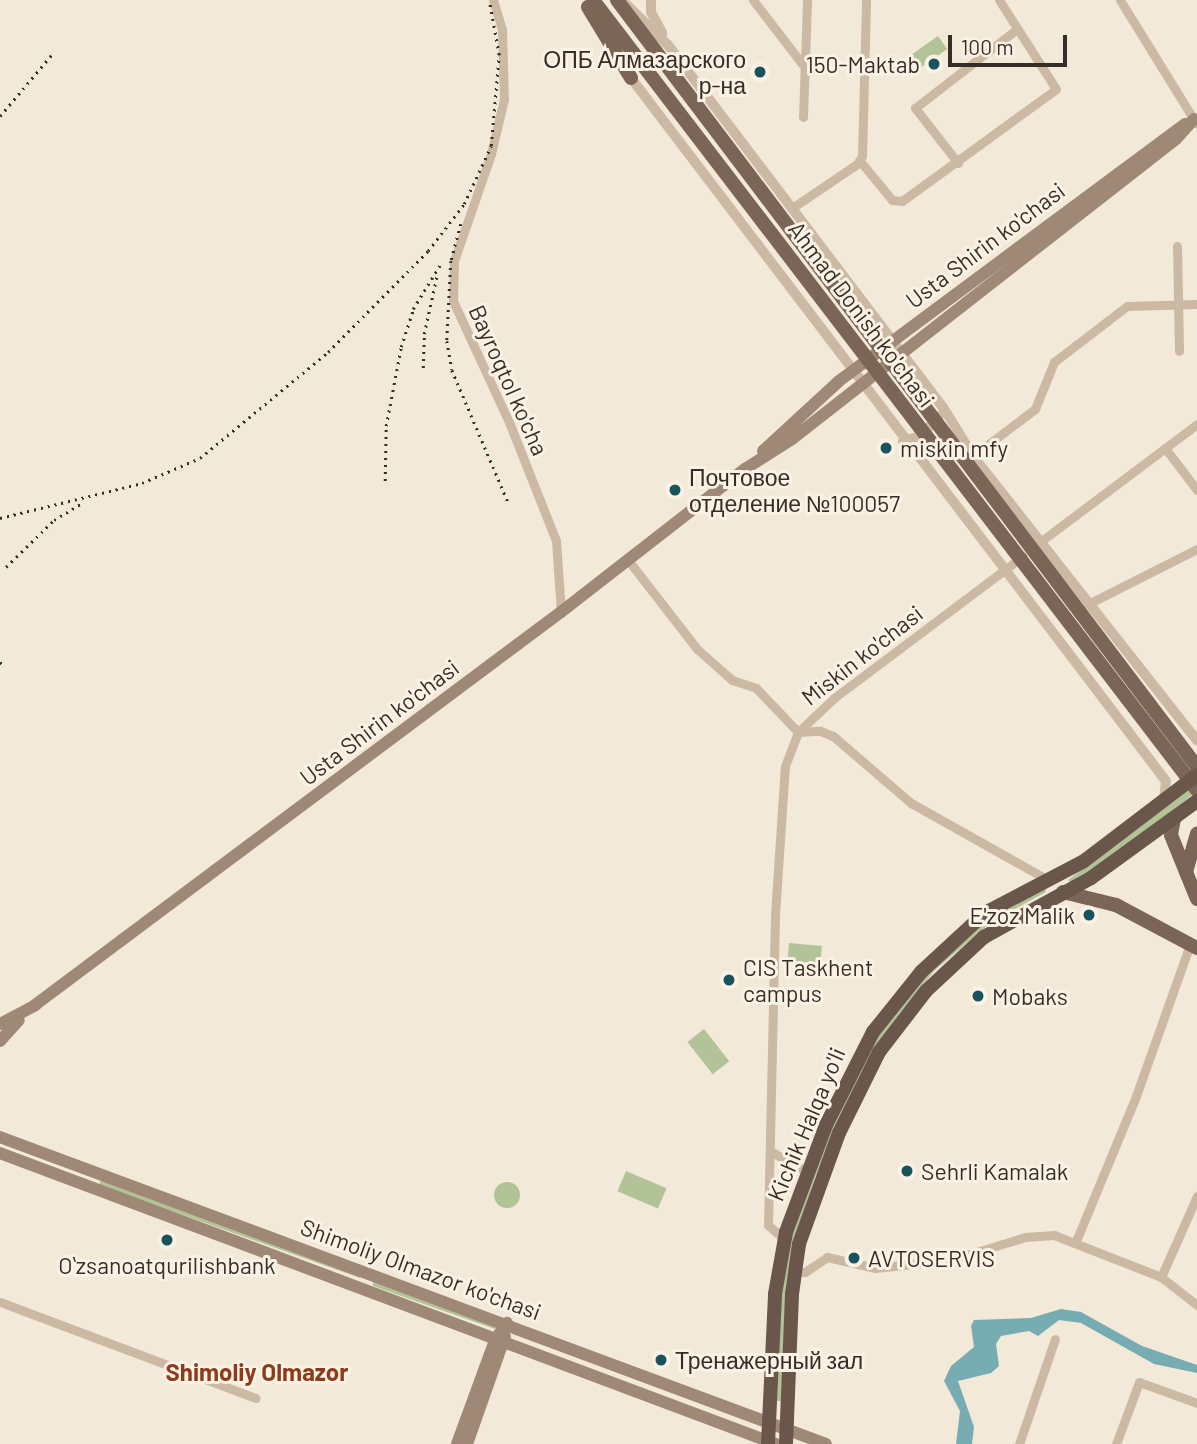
<!DOCTYPE html>
<meta charset="utf-8">
<style>
body{margin:0}
#map{position:relative;width:1197px;height:1444px;overflow:hidden;background:#f3e9d9;font-family:Barlow,sans-serif}
div>[style]{position:absolute}
[style*='--x']{left:calc(var(--x)*1px);top:calc(var(--y)*1px);width:calc(var(--w)*1px);rotate:calc(var(--a)*1deg)}
.green>*{inset:0;background:#b2c398;transform-origin:0 0}
.round{border-radius:50%}
.water>*{inset:0;background:#76acb2}
.minor>*{height:9px;margin:-4.5px;padding:0 4.5px;transform-origin:4.5px;border-radius:4.5px;background:#ccb9a4}
.tertiary>*{height:10px;margin:-5px;padding:0 5px;transform-origin:5px;border-radius:5px;background:#ccb9a4}
.secondary>*{height:12px;margin:-6px;padding:0 6px;transform-origin:6px;border-radius:6px;background:#a08876}
.primary>*{height:14px;margin:-7px;padding:0 7px;transform-origin:7px;border-radius:7px;background:#7a6556}
.trunk>*{height:14px;margin:-7px;padding:0 7px;transform-origin:7px;border-radius:7px;background:#6a564a}
.rail>*{height:2.5px;margin-top:-1.25px;transform-origin:0;background:repeating-linear-gradient(90deg,#372d26 0 2px,transparent 0 7px)}
.dots>*{width:19px;height:19px;translate:-50% -50%;box-sizing:border-box;border:4px solid #fbf2e6;border-radius:50%}
span{translate:-50% -50%;white-space:nowrap;text-align:center;line-height:1.15;-webkit-text-stroke:6px #fbf2e6;paint-order:stroke}
.poi-label{font-size:23px;color:#372d26}
.right{translate:-100% -50%;text-align:right}
.left{translate:0 -50%;text-align:left}
.street-label{font-size:23px;color:#372d26}
.neighbourhood-label{font-size:24px;color:#8c3c1a;font-weight:700}
.scale{position:absolute;left:948px;top:35px;width:119px;height:32px;box-sizing:border-box;border:4px solid #372d26;border-top:0;padding-left:9px;font-size:21px;line-height:24px;white-space:nowrap;color:#372d26;-webkit-text-stroke:5px #fbf2e6;paint-order:stroke}
</style>
<div id="map">
<div class="green">
<i style="left:938px;top:36px;width:16px;height:33px;rotate:55deg"></i>
<i style="clip-path:polygon(1197px 782px,1197px 791px,1100px 867px,1071px 883px,1068px 880px)"></i>
<i style="clip-path:polygon(1045px 888px,1046px 892px,990px 923px,935px 970px,897px 1017px,861px 1072px,815px 1177px,796px 1236px,786px 1285px,781px 1401px,776px 1401px,782px 1268px,810px 1175px,870px 1047px,913px 987px,988px 919px)"></i>
<i style="left:789px;top:943px;width:33px;height:18px;rotate:5deg"></i>
<i style="left:704px;top:1029px;width:41px;height:21px;rotate:52deg"></i>
<i style="left:626px;top:1171px;width:44px;height:22px;rotate:23deg"></i>
<i style="clip-path:polygon(101px 1179px,360px 1275px,360px 1278px,99px 1185px)"></i>
<i class="round" style="left:494px;top:1182px;width:26px;height:26px"></i>
<i style="clip-path:polygon(373px 1280px,496px 1327px,495px 1329px,373px 1286px)"></i>
</div>
<div class="water">
<i style="clip-path:polygon(1061px 1309px,1081px 1312px,1142px 1346px,1197px 1365px,1197px 1373px,1154px 1364px,1081px 1323px,1059px 1320px,1038px 1336px,1029px 1331px,1001px 1336px,996px 1344px,999px 1366px,991px 1373px,958px 1381px,974px 1427px,972px 1444px,956px 1444px,960px 1411px,944px 1381px,951px 1366px,974px 1347px,971px 1326px,974px 1320px,1031px 1318px)"></i>
</div>
<div class="minor">
<i style="--x:493;--y:0;--w:30;--a:73"></i>
<i style="--x:502;--y:29;--w:70;--a:88.4"></i>
<i style="--x:504;--y:99;--w:57;--a:103.3"></i>
<i style="--x:491;--y:154;--w:113;--a:109.1"></i>
<i style="--x:454;--y:261;--w:40;--a:91.4"></i>
<i style="--x:453;--y:301;--w:133;--a:65.2"></i>
<i style="--x:509;--y:422;--w:128;--a:68.4"></i>
<i style="--x:556;--y:541;--w:71;--a:86"></i>
<i style="--x:753;--y:0;--w:82;--a:52.4"></i>
<i style="--x:1120;--y:0;--w:145;--a:58.3"></i>
<i style="--x:803;--y:117;--w:117;--a:-88"></i>
<i style="--x:860;--y:161;--w:50;--a:50.6"></i>
<i style="--x:892;--y:200;--w:10;--a:6"></i>
<i style="--x:902;--y:201;--w:190;--a:-36"></i>
<i style="--x:1056;--y:89;--w:106;--a:-122.6"></i>
<i style="--x:958;--y:163;--w:70;--a:-128"></i>
<i style="--x:915;--y:108;--w:129;--a:-37.8"></i>
<i style="--x:792;--y:208;--w:78;--a:-34.1"></i>
<i style="--x:857;--y:164;--w:9;--a:-58"></i>
<i style="--x:862;--y:156;--w:156;--a:-88.5"></i>
<i style="--x:1177;--y:246;--w:105;--a:88.9"></i>
<i style="--x:1165;--y:448;--w:53;--a:52.7"></i>
<i style="--x:973;--y:456;--w:78;--a:-37.2"></i>
<i style="--x:1035;--y:409;--w:51;--a:-68"></i>
<i style="--x:1054;--y:362;--w:92;--a:-37.5"></i>
<i style="--x:1127;--y:306;--w:70;--a:-1.6"></i>
<i style="--x:1036;--y:545;--w:201;--a:-36.9"></i>
<i style="--x:628;--y:560;--w:113;--a:52.2"></i>
<i style="--x:697;--y:649;--w:47;--a:41.5"></i>
<i style="--x:732;--y:680;--w:25;--a:18"></i>
<i style="--x:756;--y:688;--w:61;--a:46.3"></i>
<i style="--x:798;--y:732;--w:22;--a:-3"></i>
<i style="--x:820;--y:731;--w:14;--a:21"></i>
<i style="--x:833;--y:736;--w:103;--a:40.7"></i>
<i style="--x:911;--y:803;--w:157;--a:29.3"></i>
<i style="--x:1088;--y:604;--w:122;--a:-26.8"></i>
<i style="--x:770;--y:1151;--w:41;--a:29.1"></i>
<i style="--x:784;--y:1239;--w:21;--a:-139"></i>
<i style="--x:768;--y:1225;--w:310;--a:-88.7"></i>
<i style="--x:775;--y:915;--w:149;--a:-86.2"></i>
<i style="--x:785;--y:766;--w:36;--a:-69"></i>
<i style="--x:798;--y:732;--w:50;--a:-43.4"></i>
<i style="--x:834;--y:698;--w:236;--a:-36.9"></i>
<i style="--x:1076;--y:1241;--w:157;--a:-67.5"></i>
<i style="--x:1136;--y:1096;--w:161;--a:-70.4"></i>
<i style="--x:794;--y:1272;--w:11;--a:0"></i>
<i style="--x:805;--y:1272;--w:27;--a:-34"></i>
<i style="--x:827;--y:1257;--w:49;--a:12.9"></i>
<i style="--x:875;--y:1268;--w:75;--a:-6.1"></i>
<i style="--x:950;--y:1260;--w:78;--a:-17"></i>
<i style="--x:1025;--y:1237;--w:29;--a:-4"></i>
<i style="--x:1054;--y:1235;--w:115;--a:21.4"></i>
<i style="--x:1161;--y:1277;--w:46;--a:37.9"></i>
<i style="--x:1161;--y:1277;--w:89;--a:-66"></i>
<i style="--x:0;--y:1302;--w:273;--a:20.6"></i>
<i style="--x:1019;--y:1444;--w:111;--a:-71.1"></i>
<i style="--x:1116;--y:1444;--w:66;--a:-69.6"></i>
<i style="--x:1139;--y:1382;--w:62;--a:19.9"></i>
</div>
<div class="tertiary">
<i style="--x:651;--y:0;--w:12;--a:90"></i>
<i style="--x:651;--y:12;--w:24;--a:62"></i>
<i style="--x:627;--y:5;--w:57;--a:44.3"></i>
<i style="--x:668;--y:45;--w:455;--a:52.8"></i>
<i style="--x:943;--y:407;--w:57;--a:58.5"></i>
<i style="--x:973;--y:456;--w:362;--a:51.8"></i>
<i style="--x:631;--y:78;--w:883;--a:52.73"></i>
<i style="--x:1166;--y:781;--w:19;--a:96"></i>
<i style="--x:903;--y:441;--w:19;--a:-16"></i>
<i style="--x:921;--y:436;--w:27;--a:-48"></i>
</div>
<div class="secondary">
<i style="--x:763;--y:451;--w:103;--a:-42.6"></i>
<i style="--x:839;--y:381;--w:431;--a:-36.6"></i>
<i style="--x:0;--y:1024;--w:40;--a:-28"></i>
<i style="--x:35;--y:1005;--w:657;--a:-36.77"></i>
<i style="--x:561;--y:612;--w:233;--a:-37.9"></i>
<i style="--x:745;--y:469;--w:56;--a:-32.6"></i>
<i style="--x:792;--y:439;--w:487;--a:-38"></i>
<i style="--x:1176;--y:139;--w:27;--a:-48"></i>
<i style="--x:0;--y:1041;--w:28;--a:-48"></i>
<i style="--x:0;--y:1137;--w:881;--a:20.39"></i>
<i style="--x:0;--y:1153;--w:829;--a:20.56"></i>
<i style="--x:457;--y:1444;--w:111;--a:-69.9"></i>
<i style="--x:495;--y:1340;--w:21;--a:-55"></i>
<i style="--x:467;--y:1444;--w:114;--a:-70.6"></i>
</div>
<div class="primary">
<i style="--x:593;--y:0;--w:994;--a:52.6"></i>
<i style="--x:617;--y:0;--w:962;--a:52.9"></i>
<i style="--x:588;--y:7;--w:83;--a:58.8"></i>
<i style="--x:1174;--y:819;--w:16;--a:101"></i>
<i style="--x:1171;--y:835;--w:69;--a:67.9"></i>
<i style="--x:1186;--y:872;--w:40;--a:-74"></i>
<i style="--x:1063;--y:892;--w:55;--a:13.8"></i>
<i style="--x:1116;--y:905;--w:92;--a:28"></i>
</div>
<div class="trunk">
<i style="--x:768;--y:1444;--w:150;--a:-87.3"></i>
<i style="--x:775;--y:1294;--w:63;--a:-79.9"></i>
<i style="--x:786;--y:1232;--w:114;--a:-69.5"></i>
<i style="--x:826;--y:1125;--w:104;--a:-63.2"></i>
<i style="--x:873;--y:1032;--w:77;--a:-51.3"></i>
<i style="--x:921;--y:972;--w:87;--a:-42.7"></i>
<i style="--x:985;--y:913;--w:112;--a:-27.7"></i>
<i style="--x:1084;--y:861;--w:142;--a:-37.3"></i>
<i style="--x:786;--y:1444;--w:150;--a:-87.7"></i>
<i style="--x:792;--y:1294;--w:50;--a:-82"></i>
<i style="--x:799;--y:1244;--w:118;--a:-70.2"></i>
<i style="--x:839;--y:1133;--w:90;--a:-63.7"></i>
<i style="--x:879;--y:1052;--w:77;--a:-52.4"></i>
<i style="--x:926;--y:991;--w:79;--a:-43"></i>
<i style="--x:984;--y:937;--w:122;--a:-28.9"></i>
<i style="--x:1091;--y:878;--w:131;--a:-36"></i>
</div>
<div class="rail">
<i style="--x:0;--y:116;--w:82;--a:-49.9"></i>
<i style="--x:461;--y:224;--w:38;--a:105"></i>
<i style="--x:451;--y:261;--w:80;--a:92.9"></i>
<i style="--x:447;--y:341;--w:29;--a:80"></i>
<i style="--x:452;--y:370;--w:143;--a:67"></i>
<i style="--x:423;--y:368;--w:34;--a:-88"></i>
<i style="--x:424;--y:334;--w:60;--a:-77.6"></i>
<i style="--x:385;--y:481;--w:55;--a:-89"></i>
<i style="--x:386;--y:426;--w:80;--a:-79.2"></i>
<i style="--x:401;--y:347;--w:40;--a:-72"></i>
<i style="--x:413;--y:309;--w:55;--a:-58.3"></i>
<i style="--x:0;--y:518;--w:146;--a:-13.8"></i>
<i style="--x:142;--y:483;--w:63;--a:-23.3"></i>
<i style="--x:200;--y:458;--w:166;--a:-39.6"></i>
<i style="--x:328;--y:352;--w:142;--a:-45.3"></i>
<i style="--x:428;--y:251;--w:59;--a:-52.5"></i>
<i style="--x:464;--y:204;--w:64;--a:-65"></i>
<i style="--x:491;--y:146;--w:91;--a:-85"></i>
<i style="--x:499;--y:55;--w:56;--a:-100.3"></i>
<i style="--x:6;--y:567;--w:67;--a:-44.4"></i>
<i style="--x:54;--y:520;--w:31;--a:-31"></i>
<i style="--x:0;--y:662;--w:3;--a:45"></i>
</div>
<div class="dots">
<i style="left:934px;top:64px;background:#19535b"></i>
<i style="left:760px;top:72px;background:#19535b"></i>
<i style="left:886px;top:448px;background:#19535b"></i>
<i style="left:675px;top:490px;background:#19535b"></i>
<i style="left:1089px;top:915px;background:#19535b"></i>
<i style="left:729px;top:980px;background:#19535b"></i>
<i style="left:978px;top:996px;background:#19535b"></i>
<i style="left:907px;top:1171px;background:#19535b"></i>
<i style="left:167px;top:1240px;background:#19535b"></i>
<i style="left:854px;top:1258px;background:#19535b"></i>
<i style="left:661px;top:1360px;background:#19535b"></i>
</div>
<div class="poi-label">
<span class="right" style="left:746px;top:72px">ОПБ Алмазарского<br>р-на</span>
<span class="right" style="left:920px;top:64px">150-Maktab</span>
<span class="left" style="left:900px;top:448px">miskin mfy</span>
<span class="left" style="left:689px;top:490px">Почтовое<br>отделение №100057</span>
<span class="right" style="left:1075px;top:915px">E'zoz Malik</span>
<span class="left" style="left:743px;top:980px">CIS Taskhent<br>campus</span>
<span class="left" style="left:992px;top:996px">Mobaks</span>
<span class="left" style="left:921px;top:1171px">Sehrli Kamalak</span>
<span class="left" style="left:868px;top:1258px">AVTOSERVIS</span>
<span style="left:167px;top:1265px">Oʻzsanoatqurilishbank</span>
<span class="left" style="left:675px;top:1360px">Тренажерный зал</span>
</div>
<div class="street-label">
<span style="left:985px;top:245px;rotate:-37deg">Usta Shirin ko'chasi</span>
<span style="left:862px;top:314px;rotate:53deg">Ahmad Donish ko'chasi</span>
<span style="left:509px;top:380px;rotate:66deg">Bayroqtol ko'cha</span>
<span style="left:862px;top:655px;rotate:-38deg">Miskin ko'chasi</span>
<span style="left:379px;top:722px;rotate:-37deg">Usta Shirin ko'chasi</span>
<span style="left:806px;top:1124px;rotate:-67deg">Kichik Halqa yo'li</span>
<span style="left:421px;top:1269px;rotate:20deg">Shimoliy Olmazor ko'chasi</span>
</div>
<div class="neighbourhood-label">
<span style="left:257px;top:1372px">Shimoliy Olmazor</span>
</div>
<div class="scale">100 m</div>
</div>
